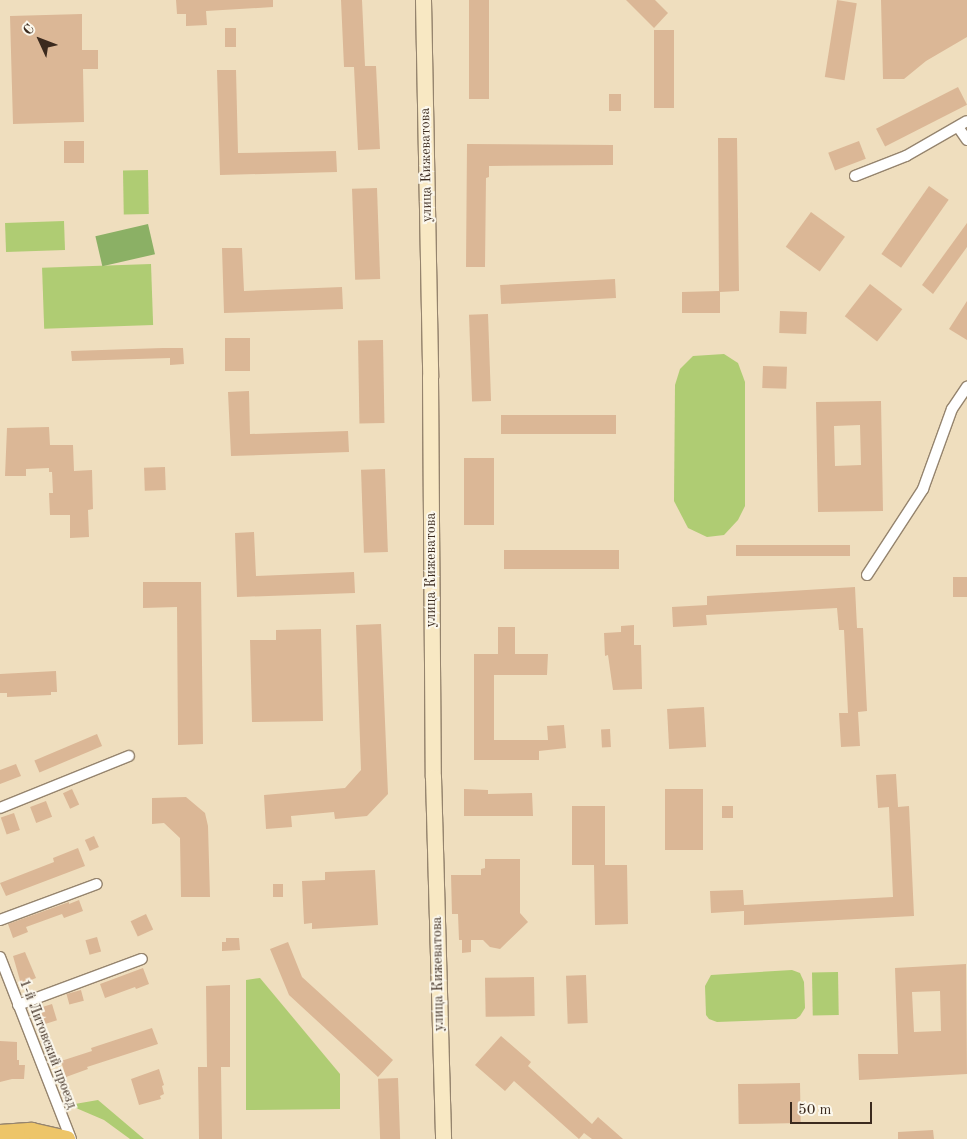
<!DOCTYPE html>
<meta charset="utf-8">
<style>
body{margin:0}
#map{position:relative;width:967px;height:1139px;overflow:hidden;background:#efdebe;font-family:"Old Standard TT",serif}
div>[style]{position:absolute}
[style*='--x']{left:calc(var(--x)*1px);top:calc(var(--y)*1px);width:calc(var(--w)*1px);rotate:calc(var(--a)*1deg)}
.green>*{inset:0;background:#afcc73;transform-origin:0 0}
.forest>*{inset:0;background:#8bb065;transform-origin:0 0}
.building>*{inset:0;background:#dbb796;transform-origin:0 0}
.roads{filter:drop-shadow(1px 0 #95846e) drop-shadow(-1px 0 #95846e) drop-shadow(0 1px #95846e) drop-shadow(0 -1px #95846e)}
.street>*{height:10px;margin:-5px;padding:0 5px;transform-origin:5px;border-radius:5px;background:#fff}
.secondary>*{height:15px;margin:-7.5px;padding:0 7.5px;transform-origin:7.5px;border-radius:7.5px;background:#f8e8c3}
.primary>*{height:16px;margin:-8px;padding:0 8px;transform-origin:8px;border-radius:8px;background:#edc569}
span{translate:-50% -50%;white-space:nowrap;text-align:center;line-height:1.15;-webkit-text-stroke:4px #fbf7ec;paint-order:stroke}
.street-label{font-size:14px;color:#3b2a1e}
.north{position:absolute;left:15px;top:15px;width:50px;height:50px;-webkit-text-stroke:4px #fbf7ec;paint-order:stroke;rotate:313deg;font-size:14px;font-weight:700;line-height:20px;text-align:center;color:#3b2a1e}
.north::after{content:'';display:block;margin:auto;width:18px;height:22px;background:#3b2a1e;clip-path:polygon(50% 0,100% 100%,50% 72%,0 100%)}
.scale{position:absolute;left:790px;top:1102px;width:82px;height:22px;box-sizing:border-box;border:2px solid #3b2a1e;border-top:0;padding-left:6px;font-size:15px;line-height:18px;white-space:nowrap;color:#3b2a1e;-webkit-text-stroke:4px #fbf7ec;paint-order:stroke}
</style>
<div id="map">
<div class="green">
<i style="left:148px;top:170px;width:44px;height:25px;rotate:89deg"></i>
<i style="left:64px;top:221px;width:29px;height:59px;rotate:88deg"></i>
<i style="left:151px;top:264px;width:61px;height:109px;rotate:88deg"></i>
<i style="clip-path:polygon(724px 354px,738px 363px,745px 382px,745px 506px,738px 520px,724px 535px,707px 537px,688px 528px,674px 501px,675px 385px,680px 369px,693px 356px)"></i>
<i style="clip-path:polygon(792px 970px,800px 973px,804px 982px,805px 1008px,800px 1016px,796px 1019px,717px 1022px,709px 1019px,706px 1015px,705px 986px,711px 975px)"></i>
<i style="left:838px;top:972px;width:43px;height:26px;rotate:89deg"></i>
<i style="clip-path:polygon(260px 978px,340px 1074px,340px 1109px,246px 1110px,246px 980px)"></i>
<i style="clip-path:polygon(98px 1100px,144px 1139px,130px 1139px,104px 1120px,69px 1105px)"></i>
</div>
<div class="forest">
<i style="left:148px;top:224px;width:31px;height:54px;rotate:77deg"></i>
</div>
<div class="building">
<i style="clip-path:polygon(176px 0,273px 0,273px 7px,206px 11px,207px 25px,186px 26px,186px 14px,177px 14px)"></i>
<i style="clip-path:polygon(341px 0,362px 0,365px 66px,376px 66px,380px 149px,358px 150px,354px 67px,344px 67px)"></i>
<i style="left:469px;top:0;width:20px;height:99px"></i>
<i style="clip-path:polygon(626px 0,655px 0,668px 13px,654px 28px)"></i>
<i style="left:837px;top:0;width:20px;height:78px;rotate:9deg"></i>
<i style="clip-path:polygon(881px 0,967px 0,967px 37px,926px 61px,904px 79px,883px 79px)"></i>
<i style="clip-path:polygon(82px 14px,82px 50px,98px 50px,98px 69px,83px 69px,84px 122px,13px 124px,10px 16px)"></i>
<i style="left:236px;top:28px;width:19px;height:11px;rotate:90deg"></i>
<i style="left:654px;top:30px;width:20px;height:78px"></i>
<i style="clip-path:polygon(217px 70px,236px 70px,238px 153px,336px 151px,337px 172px,220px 175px)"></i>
<i style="left:958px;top:87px;width:20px;height:92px;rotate:63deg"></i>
<i style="left:609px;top:94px;width:12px;height:17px"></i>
<i style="clip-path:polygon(718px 138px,737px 138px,739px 291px,720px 292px,720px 313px,682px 313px,682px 292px,719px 291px)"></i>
<i style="left:64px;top:141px;width:20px;height:22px"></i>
<i style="left:859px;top:141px;width:19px;height:33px;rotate:69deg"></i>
<i style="clip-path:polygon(467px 144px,613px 145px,613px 165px,489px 166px,489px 177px,486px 178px,485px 267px,466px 267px)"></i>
<i style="left:929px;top:186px;width:24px;height:83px;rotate:35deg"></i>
<i style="left:377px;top:188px;width:91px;height:25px;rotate:88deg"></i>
<i style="left:811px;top:212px;width:42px;height:43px;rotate:36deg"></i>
<i style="clip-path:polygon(967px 223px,967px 247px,933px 294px,922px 285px)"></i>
<i style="clip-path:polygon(222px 248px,242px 248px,244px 291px,342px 287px,343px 309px,224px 313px)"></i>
<i style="left:615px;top:279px;width:19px;height:115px;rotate:87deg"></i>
<i style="left:870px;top:284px;width:41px;height:41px;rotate:38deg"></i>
<i style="clip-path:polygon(967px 301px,967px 340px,949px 329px)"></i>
<i style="left:780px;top:311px;width:27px;height:22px;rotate:2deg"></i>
<i style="left:488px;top:314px;width:87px;height:19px;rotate:88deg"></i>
<i style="left:250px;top:338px;width:33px;height:25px;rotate:90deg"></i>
<i style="left:383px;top:340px;width:83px;height:25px;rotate:89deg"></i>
<i style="clip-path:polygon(163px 348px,183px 348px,184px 364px,170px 365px,170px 358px,72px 361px,71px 351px)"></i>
<i style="left:763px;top:366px;width:24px;height:22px;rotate:2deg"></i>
<i style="clip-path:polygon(249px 391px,250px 434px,348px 431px,349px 452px,231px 456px,228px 392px)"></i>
<i style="clip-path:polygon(evenodd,881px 401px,883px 511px,818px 512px,816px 402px,881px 401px,860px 425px,861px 465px,835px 466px,834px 426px,860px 425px)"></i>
<i style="left:616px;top:415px;width:19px;height:115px;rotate:90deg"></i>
<i style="clip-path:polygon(49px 427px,50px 445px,73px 445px,74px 471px,92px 470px,93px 509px,88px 510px,89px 537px,70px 538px,70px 515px,50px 515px,49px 493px,53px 493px,52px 472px,49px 472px,49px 468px,26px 469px,26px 476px,5px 476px,7px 428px)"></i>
<i style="left:494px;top:458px;width:67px;height:30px;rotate:90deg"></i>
<i style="left:165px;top:467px;width:23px;height:21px;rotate:88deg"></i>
<i style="left:385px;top:469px;width:83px;height:24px;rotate:88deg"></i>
<i style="clip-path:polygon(254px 532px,256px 576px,354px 572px,355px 593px,237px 597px,235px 533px)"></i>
<i style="left:850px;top:545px;width:11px;height:114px;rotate:90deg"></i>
<i style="left:619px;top:550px;width:19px;height:115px;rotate:90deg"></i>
<i style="left:953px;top:577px;width:14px;height:20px"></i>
<i style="clip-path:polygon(143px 582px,201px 582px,203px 744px,178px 745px,177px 607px,143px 608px)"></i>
<i style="clip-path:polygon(855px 587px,857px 628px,863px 628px,867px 711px,858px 712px,860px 746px,841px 747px,839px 713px,848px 713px,844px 630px,839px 630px,837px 608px,706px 615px,707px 625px,673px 627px,672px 607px,707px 605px,707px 596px)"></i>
<i style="clip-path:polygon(381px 624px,388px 794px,367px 816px,335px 819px,334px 812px,291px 816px,292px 827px,266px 829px,264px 795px,345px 788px,361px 770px,356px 625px)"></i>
<i style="clip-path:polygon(634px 625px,634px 645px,641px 645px,642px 689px,613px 690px,608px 655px,605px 656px,604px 633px,621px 632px,621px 626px)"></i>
<i style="clip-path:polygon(498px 627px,515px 627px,515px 654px,548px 654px,547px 675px,494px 675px,494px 740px,548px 740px,547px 726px,564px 725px,566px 748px,539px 751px,539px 760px,474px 760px,474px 654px,498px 654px)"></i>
<i style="clip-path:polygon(321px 629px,323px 721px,252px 722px,250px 640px,276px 640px,276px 630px)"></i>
<i style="clip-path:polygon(56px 671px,57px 692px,51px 692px,51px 695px,7px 697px,7px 693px,0 693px,0 674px)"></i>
<i style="left:704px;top:707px;width:40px;height:37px;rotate:87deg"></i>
<i style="left:610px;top:729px;width:18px;height:9px;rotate:87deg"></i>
<i style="left:97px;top:734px;width:13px;height:68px;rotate:67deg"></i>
<i style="clip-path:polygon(16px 764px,21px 776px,0 784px,0 770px)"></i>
<i style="clip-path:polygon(896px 774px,898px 807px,909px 806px,914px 916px,744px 925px,744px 911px,711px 913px,710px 891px,743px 890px,744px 905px,893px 897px,889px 807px,878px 808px,876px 775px)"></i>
<i style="left:72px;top:789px;width:17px;height:10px;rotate:65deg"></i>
<i style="clip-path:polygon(464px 789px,488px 790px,488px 794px,532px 793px,533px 816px,464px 816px)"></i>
<i style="left:665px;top:789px;width:38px;height:61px"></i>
<i style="clip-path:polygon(186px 797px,205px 813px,208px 826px,210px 897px,181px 897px,180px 838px,164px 823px,152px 824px,152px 798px)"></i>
<i style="left:46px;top:801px;width:17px;height:17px;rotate:69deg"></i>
<i style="clip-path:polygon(572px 806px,605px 806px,605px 865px,627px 865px,628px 924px,595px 925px,594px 865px,572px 865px)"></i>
<i style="left:722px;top:806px;width:11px;height:12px"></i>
<i style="left:14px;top:813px;width:18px;height:14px;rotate:71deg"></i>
<i style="left:94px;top:836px;width:12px;height:10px;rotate:66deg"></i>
<i style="clip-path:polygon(78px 848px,85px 866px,6px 896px,0 883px,54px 862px,53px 858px)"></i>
<i style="clip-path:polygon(485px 859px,520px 859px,520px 913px,528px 922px,500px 949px,490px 947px,483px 940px,471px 940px,471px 952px,462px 953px,462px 940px,459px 940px,458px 914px,452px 914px,451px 875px,481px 875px,481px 869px,485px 868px)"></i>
<i style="clip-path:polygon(375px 870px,378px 925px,312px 929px,312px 923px,304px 924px,302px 881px,325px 880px,325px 872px)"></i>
<i style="left:273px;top:884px;width:10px;height:13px"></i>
<i style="clip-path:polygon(79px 900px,83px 911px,64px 918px,62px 914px,26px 927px,28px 932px,13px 938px,8px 924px,69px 902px,69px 904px)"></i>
<i style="left:146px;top:914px;width:17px;height:17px;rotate:65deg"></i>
<i style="left:97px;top:937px;width:15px;height:12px;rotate:74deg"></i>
<i style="clip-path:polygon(226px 938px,239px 938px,240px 950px,222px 951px,222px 942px,226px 942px)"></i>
<i style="clip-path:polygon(288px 942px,302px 977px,393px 1060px,378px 1077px,289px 995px,270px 949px)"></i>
<i style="clip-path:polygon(25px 952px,36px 978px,21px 984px,13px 956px)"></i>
<i style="clip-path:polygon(evenodd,966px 964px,967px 1074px,859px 1080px,858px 1054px,898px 1054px,895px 968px,966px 964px,940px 991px,941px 1031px,914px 1032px,912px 992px,940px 991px)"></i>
<i style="clip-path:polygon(143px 968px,149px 984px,136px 989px,135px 987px,105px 998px,100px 984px)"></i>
<i style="left:586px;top:975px;width:48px;height:20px;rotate:88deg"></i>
<i style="left:534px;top:977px;width:39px;height:49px;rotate:89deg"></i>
<i style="clip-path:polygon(230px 985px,230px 1067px,221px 1067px,222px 1139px,199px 1139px,198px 1067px,207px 1067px,206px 986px)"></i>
<i style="left:81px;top:990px;width:11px;height:15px;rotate:75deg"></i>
<i style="left:52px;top:1004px;width:17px;height:15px;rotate:73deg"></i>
<i style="clip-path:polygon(152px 1028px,158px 1044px,87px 1067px,88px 1069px,66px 1077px,61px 1061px,92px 1051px,91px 1048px)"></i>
<i style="clip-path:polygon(501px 1036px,531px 1062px,528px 1066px,592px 1124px,598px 1117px,623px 1139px,592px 1139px,584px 1133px,579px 1139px,514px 1081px,505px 1091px,475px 1065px)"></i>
<i style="clip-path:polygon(0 1041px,17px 1042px,17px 1060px,19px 1060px,19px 1065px,25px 1065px,24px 1079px,12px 1079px,0 1082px)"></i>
<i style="clip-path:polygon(159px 1069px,164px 1085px,162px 1086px,164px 1094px,160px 1096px,161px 1099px,139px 1105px,131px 1079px)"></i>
<i style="left:398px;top:1078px;width:61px;height:20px;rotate:88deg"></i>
<i style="left:800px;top:1083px;width:40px;height:62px;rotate:89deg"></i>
<i style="clip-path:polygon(933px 1130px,934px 1139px,898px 1139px,898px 1132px)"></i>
</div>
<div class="roads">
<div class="street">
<i style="--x:958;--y:127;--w:16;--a:55"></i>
<i style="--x:855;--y:176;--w:55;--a:-21.4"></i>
<i style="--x:906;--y:156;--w:70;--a:-29.8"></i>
<i style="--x:867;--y:575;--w:103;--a:-56.9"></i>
<i style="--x:923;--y:489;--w:85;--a:-70.1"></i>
<i style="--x:952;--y:409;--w:27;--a:-56"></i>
<i style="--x:0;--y:808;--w:139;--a:-22"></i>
<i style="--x:0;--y:920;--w:103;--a:-20.4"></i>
<i style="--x:0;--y:957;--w:195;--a:68.7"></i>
<i style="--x:18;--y:1005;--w:132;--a:-20.4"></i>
</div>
<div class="secondary">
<i style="--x:423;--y:0;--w:377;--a:88.9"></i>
<i style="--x:430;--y:377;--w:400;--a:89.6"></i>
<i style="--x:433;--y:777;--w:362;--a:88.4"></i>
</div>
<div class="primary">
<i style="--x:0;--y:1133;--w:32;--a:-4"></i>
<i style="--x:32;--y:1131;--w:36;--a:13"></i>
</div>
</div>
<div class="street-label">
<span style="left:426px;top:165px;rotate:-91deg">улица Кижеватова</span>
<span style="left:431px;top:570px;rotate:-90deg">улица Кижеватова</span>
<span style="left:438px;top:974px;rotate:-91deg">улица Кижеватова</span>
<span style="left:48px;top:1044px;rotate:69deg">1-й Литовский проезд</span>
</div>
<div class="north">С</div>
<div class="scale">50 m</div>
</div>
